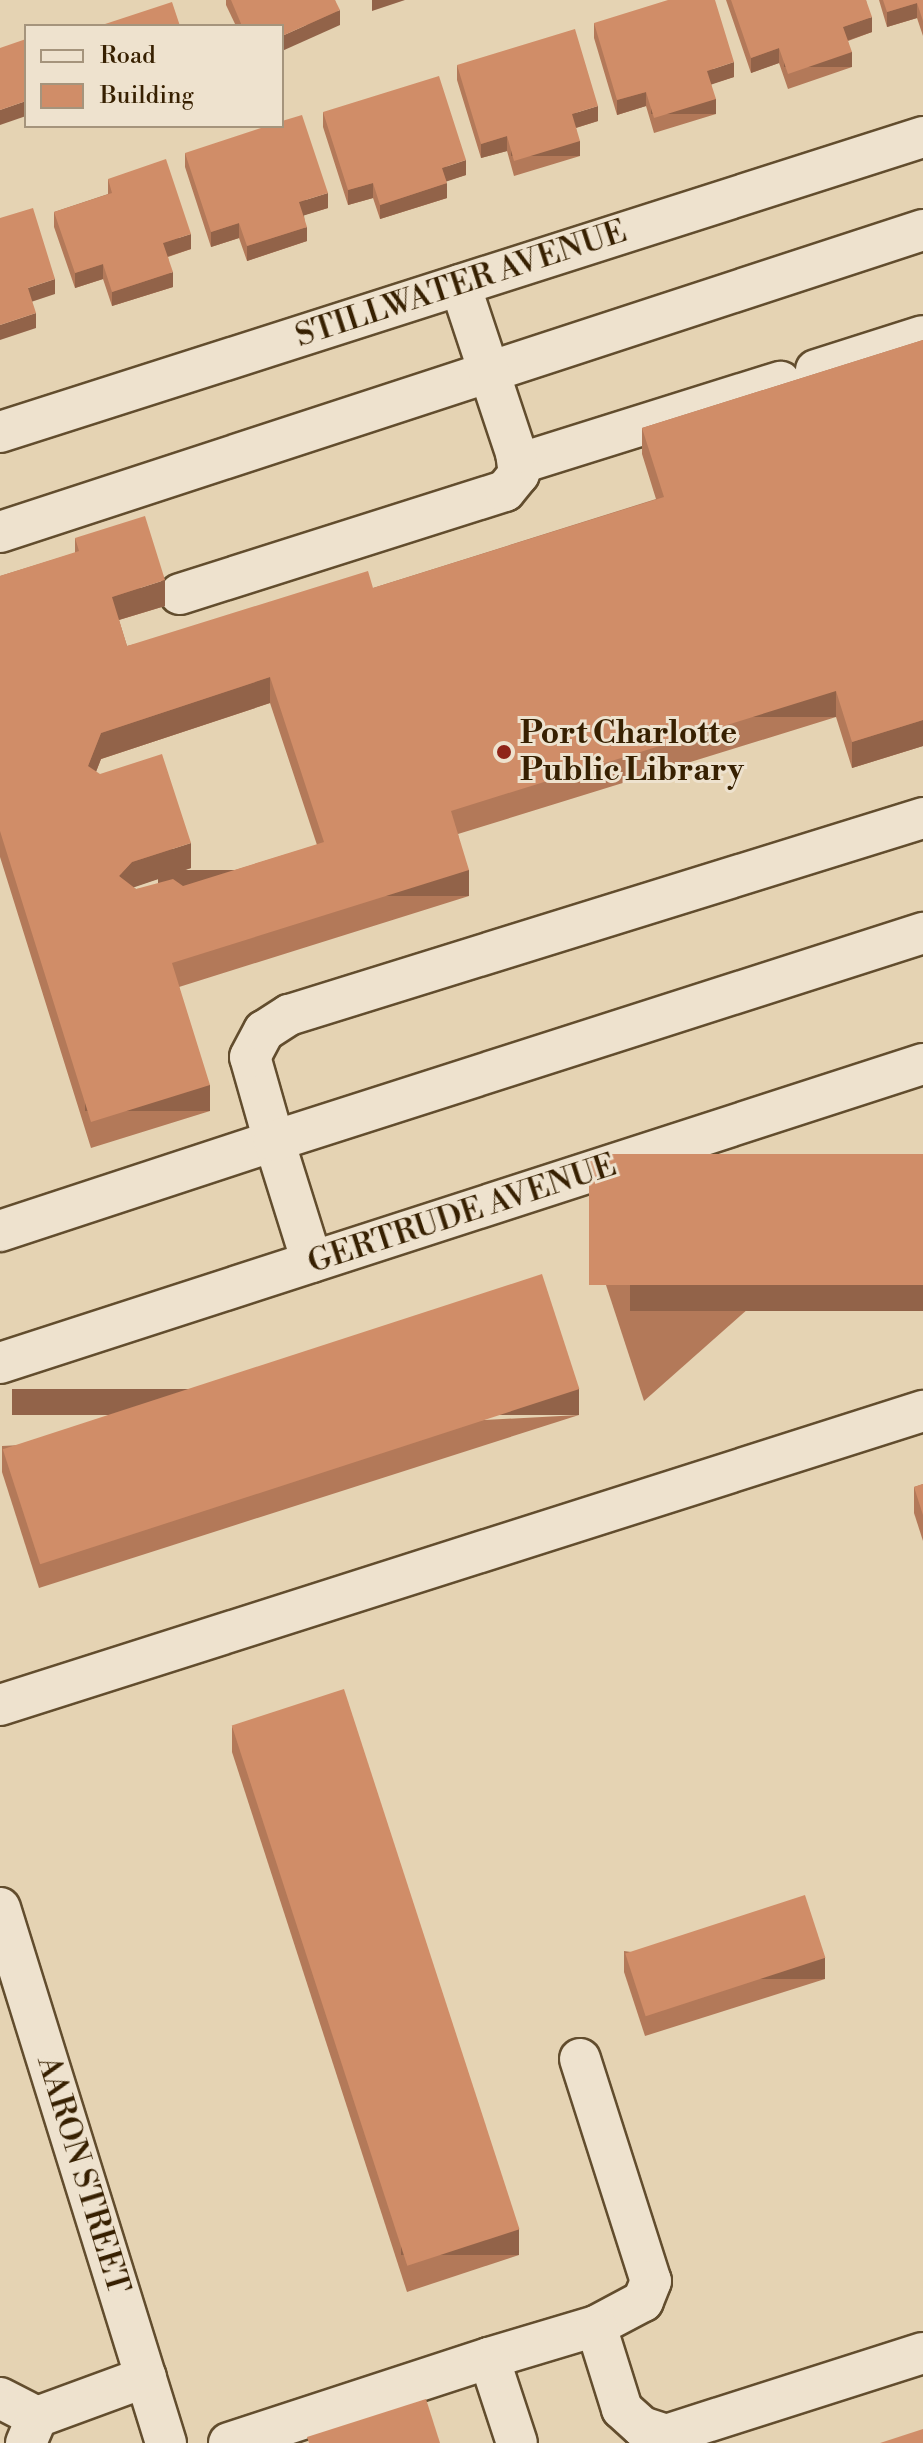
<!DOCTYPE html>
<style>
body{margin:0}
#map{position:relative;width:923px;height:2443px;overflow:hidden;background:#e5d3b3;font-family:"Libre Bodoni",serif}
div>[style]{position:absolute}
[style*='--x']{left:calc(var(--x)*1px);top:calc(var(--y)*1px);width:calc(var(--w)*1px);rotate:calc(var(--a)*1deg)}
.roads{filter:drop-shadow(2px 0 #624d2e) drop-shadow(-2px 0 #624d2e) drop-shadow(0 2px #624d2e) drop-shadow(0 -2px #624d2e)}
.minor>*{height:40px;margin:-20px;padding:0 20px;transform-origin:20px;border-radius:20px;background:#eee2ce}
.wall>*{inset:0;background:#b37959}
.shaded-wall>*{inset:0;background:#926349;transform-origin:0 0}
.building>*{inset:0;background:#d08d68;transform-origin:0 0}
.dots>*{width:22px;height:22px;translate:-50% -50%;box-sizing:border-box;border:4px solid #eee2ce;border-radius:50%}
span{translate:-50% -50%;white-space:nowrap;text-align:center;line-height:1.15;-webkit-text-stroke:6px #eee2ce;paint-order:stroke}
.street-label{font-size:32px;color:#372001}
.poi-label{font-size:32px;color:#372001;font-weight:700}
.left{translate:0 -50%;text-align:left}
.legend{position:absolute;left:24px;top:24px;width:260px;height:104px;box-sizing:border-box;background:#eee2ce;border:2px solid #a5947c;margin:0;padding:10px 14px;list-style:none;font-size:24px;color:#372001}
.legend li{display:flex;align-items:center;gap:16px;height:40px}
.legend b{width:40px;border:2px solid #a5947c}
</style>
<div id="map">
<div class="roads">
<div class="minor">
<i style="--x:816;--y:370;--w:112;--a:-17.6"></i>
<i style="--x:0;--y:432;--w:969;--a:-17.72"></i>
<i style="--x:518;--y:464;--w:275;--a:-17.4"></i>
<i style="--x:0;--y:532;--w:971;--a:-18.12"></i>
<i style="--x:180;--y:594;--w:341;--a:-17.6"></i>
<i style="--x:505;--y:491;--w:22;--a:-51"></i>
<i style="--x:519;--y:474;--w:21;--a:-98"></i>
<i style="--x:516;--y:453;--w:177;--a:-108.4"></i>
<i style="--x:0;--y:1231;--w:288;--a:-18.2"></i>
<i style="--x:274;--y:1141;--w:87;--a:-105.9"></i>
<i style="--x:250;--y:1057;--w:30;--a:-62"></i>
<i style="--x:264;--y:1031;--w:30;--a:-33"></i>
<i style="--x:289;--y:1015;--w:664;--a:-17.26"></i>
<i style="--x:312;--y:1262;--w:127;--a:-107.4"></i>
<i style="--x:274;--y:1141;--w:682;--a:-17.77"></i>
<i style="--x:0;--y:1363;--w:970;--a:-17.95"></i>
<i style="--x:0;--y:1705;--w:969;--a:-17.67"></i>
<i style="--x:0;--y:1908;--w:560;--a:72.76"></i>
<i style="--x:580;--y:2059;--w:233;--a:72.3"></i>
<i style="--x:651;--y:2281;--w:22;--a:112"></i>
<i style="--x:643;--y:2301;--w:53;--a:152"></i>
<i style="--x:489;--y:2358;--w:112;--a:-16.7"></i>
<i style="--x:596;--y:2326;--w:87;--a:72.6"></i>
<i style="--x:622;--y:2409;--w:27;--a:42"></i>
<i style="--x:642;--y:2427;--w:25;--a:18"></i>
<i style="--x:666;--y:2435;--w:270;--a:-17.7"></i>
<i style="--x:0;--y:2398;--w:42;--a:27.2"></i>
<i style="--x:26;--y:2443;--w:28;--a:-67"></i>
<i style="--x:37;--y:2417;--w:116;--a:-20.2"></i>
<i style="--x:229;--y:2443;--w:274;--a:-18.1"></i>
<i style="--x:489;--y:2358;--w:89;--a:71.8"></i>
</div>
</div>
<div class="wall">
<i style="clip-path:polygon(226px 0,335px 0,340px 25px,236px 26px,226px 5px)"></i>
<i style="clip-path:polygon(726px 0,866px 0,872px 32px,848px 41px,852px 67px,788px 89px,779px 63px,751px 73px)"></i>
<i style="clip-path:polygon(879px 0,923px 0,923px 36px,917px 18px,887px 27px)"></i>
<i style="clip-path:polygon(594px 23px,734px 77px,711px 84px,716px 114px,654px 133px,646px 106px,617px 115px,594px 38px)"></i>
<i style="clip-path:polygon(457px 65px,598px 121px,576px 128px,580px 156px,514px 176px,507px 151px,481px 158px,457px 80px)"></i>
<i style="clip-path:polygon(323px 112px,466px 175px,446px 181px,447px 198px,380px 219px,373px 198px,348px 205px,323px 127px)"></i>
<i style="clip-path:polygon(185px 153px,328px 208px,304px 215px,307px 241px,247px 261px,239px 238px,211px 247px,185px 167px)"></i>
<i style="clip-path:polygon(108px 179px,191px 249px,168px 257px,173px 287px,112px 306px,103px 279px,75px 288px,54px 227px,54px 212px,108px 194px)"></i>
<i style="clip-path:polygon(evenodd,923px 340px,923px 746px,852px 768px,836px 717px,458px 834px,469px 896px,179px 987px,210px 1111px,91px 1148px,0 857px,0 576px,75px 553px,75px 538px,165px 606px,119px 620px,127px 646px,373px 588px,656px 499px,642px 454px,642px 428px,923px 340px,270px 703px,317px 845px,183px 886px,136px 889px,133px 887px,191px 868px,96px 772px,101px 759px,270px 703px)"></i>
<i style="clip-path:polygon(923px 1154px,644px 1401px,605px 1282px,605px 1256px)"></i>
<i style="clip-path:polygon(579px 1415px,39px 1588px,2px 1472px,2px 1446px)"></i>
<i style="clip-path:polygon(923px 1484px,923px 1541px,914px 1513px,914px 1487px)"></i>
<i style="clip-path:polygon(232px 1726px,519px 2255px,407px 2292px,232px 1752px)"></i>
<i style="clip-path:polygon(624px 1951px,825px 1979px,645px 2036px,624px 1972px)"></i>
</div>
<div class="shaded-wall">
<i style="clip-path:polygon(372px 0,405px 0,372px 11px)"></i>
<i style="clip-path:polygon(917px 3px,917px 18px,887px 27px,887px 12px)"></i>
<i style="clip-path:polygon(340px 10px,340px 25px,282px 51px,282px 36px)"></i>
<i style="clip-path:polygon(872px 17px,872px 32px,843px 42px,843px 27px)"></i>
<i style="clip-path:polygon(779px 48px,779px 63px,751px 73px,751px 58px)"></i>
<i style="left:852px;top:52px;width:15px;height:68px;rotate:90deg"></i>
<i style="clip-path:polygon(734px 62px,734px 77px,707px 86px,707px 71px)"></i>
<i style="clip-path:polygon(646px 92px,646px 106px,617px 115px,617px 100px)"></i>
<i style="left:716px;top:99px;width:15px;height:65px;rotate:90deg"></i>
<i style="clip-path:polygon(26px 101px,26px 116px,0 125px,0 110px)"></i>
<i style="clip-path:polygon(598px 106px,598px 121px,572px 129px,572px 114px)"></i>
<i style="clip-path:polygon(507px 136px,507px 151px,481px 158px,481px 144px)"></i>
<i style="left:580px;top:141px;width:15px;height:69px;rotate:90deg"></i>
<i style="clip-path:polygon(466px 160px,466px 175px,442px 183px,442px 168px)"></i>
<i style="clip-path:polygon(373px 183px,373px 198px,348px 205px,348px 190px)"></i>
<i style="clip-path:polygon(447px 183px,447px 198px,380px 219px,380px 205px)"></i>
<i style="clip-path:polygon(328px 193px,328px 208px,299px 217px,299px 202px)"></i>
<i style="clip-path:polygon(239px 223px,239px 238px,211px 247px,211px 232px)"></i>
<i style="clip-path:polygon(307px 227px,307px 241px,247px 261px,247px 246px)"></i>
<i style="clip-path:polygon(191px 234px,191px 249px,163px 258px,163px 243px)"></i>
<i style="clip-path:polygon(103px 264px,103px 279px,75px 288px,75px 273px)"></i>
<i style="clip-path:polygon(173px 272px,173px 287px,112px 306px,112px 292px)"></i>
<i style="clip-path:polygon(55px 279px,55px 294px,28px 303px,28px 288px)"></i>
<i style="clip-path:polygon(36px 313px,36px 328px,0 340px,0 325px)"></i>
<i style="clip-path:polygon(165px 580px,165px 606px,112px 622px,112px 597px)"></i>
<i style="clip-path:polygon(270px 677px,270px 703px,101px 759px,88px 792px,88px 766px,101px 733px)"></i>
<i style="left:836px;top:691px;width:26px;height:403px;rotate:90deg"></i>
<i style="clip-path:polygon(923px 720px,923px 746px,852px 768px,852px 742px)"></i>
<i style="clip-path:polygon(191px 843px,191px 868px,132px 888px,119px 876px,132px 862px)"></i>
<i style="left:469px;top:870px;width:26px;height:311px;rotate:90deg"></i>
<i style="left:210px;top:1085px;width:26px;height:125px;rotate:90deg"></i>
<i style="left:923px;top:1285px;width:26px;height:293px;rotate:90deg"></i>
<i style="left:579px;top:1389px;width:26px;height:567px;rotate:90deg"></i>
<i style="left:825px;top:1958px;width:21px;height:189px;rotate:90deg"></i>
<i style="left:519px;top:2229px;width:26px;height:118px;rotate:90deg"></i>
</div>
<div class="building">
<i style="clip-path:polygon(231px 0,335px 0,340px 10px,282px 36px,282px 26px,242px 26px)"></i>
<i style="clip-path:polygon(668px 0,715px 0,734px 62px,707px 71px,716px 99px,654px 118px,646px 92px,617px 100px,594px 23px)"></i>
<i style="clip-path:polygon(731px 0,866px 0,872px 17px,843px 27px,852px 52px,788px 74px,779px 48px,751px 58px)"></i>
<i style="clip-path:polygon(883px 0,923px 0,923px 21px,917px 3px,887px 12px)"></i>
<i style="clip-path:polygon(172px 2px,180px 26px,99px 26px)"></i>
<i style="clip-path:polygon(575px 29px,598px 106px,572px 114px,580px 141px,514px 161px,507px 136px,481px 144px,457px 65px)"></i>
<i style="clip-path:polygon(26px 39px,26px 101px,0 110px,0 48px)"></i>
<i style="clip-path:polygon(439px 76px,466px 160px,442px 168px,447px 183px,380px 205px,373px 183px,348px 190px,323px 112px)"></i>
<i style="clip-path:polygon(302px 115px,328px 193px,299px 202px,307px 227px,247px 246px,239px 223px,211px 232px,185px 153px,267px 126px,282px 126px,282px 121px)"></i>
<i style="clip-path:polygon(166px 159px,191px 234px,163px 243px,173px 272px,112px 292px,103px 264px,75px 273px,54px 212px,112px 193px,108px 179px)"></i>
<i style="clip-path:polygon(33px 208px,55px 279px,28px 288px,36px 313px,0 325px,0 218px)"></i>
<i style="clip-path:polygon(evenodd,923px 340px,923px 720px,852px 742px,836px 691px,451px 811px,469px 870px,172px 963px,210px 1085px,91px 1122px,0 831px,0 576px,79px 551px,75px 538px,145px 516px,165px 580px,112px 597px,127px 646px,368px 571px,373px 588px,664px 497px,642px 428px,923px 340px,270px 677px,324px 842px,183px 886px,173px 879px,136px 889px,119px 876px,132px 862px,191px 843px,162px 754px,100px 774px,88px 766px,101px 733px,270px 677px)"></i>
<i style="left:923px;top:1154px;width:131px;height:334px;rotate:90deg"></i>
<i style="left:542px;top:1274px;width:121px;height:567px;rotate:72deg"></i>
<i style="clip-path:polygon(923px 1484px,923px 1515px,914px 1487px)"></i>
<i style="left:344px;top:1689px;width:568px;height:118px;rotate:72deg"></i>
<i style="left:805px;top:1895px;width:66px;height:189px;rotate:72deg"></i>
<i style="clip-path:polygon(426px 2399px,440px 2443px,309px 2443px,307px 2437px)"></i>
<i style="clip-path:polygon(923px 2429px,923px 2443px,880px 2443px)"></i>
</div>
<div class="dots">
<i style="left:504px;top:752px;background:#8f2418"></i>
</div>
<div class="street-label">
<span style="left:461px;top:284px;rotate:-18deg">STILLWATER AVENUE</span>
<span style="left:462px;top:1214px;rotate:-18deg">GERTRUDE AVENUE</span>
<span style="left:83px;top:2175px;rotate:73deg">AARON STREET</span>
</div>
<div class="poi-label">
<span class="left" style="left:520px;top:752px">Port Charlotte<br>Public Library</span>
</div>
<ul class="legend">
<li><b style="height:10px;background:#eee2ce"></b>Road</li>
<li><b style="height:22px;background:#d08d68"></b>Building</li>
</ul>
</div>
